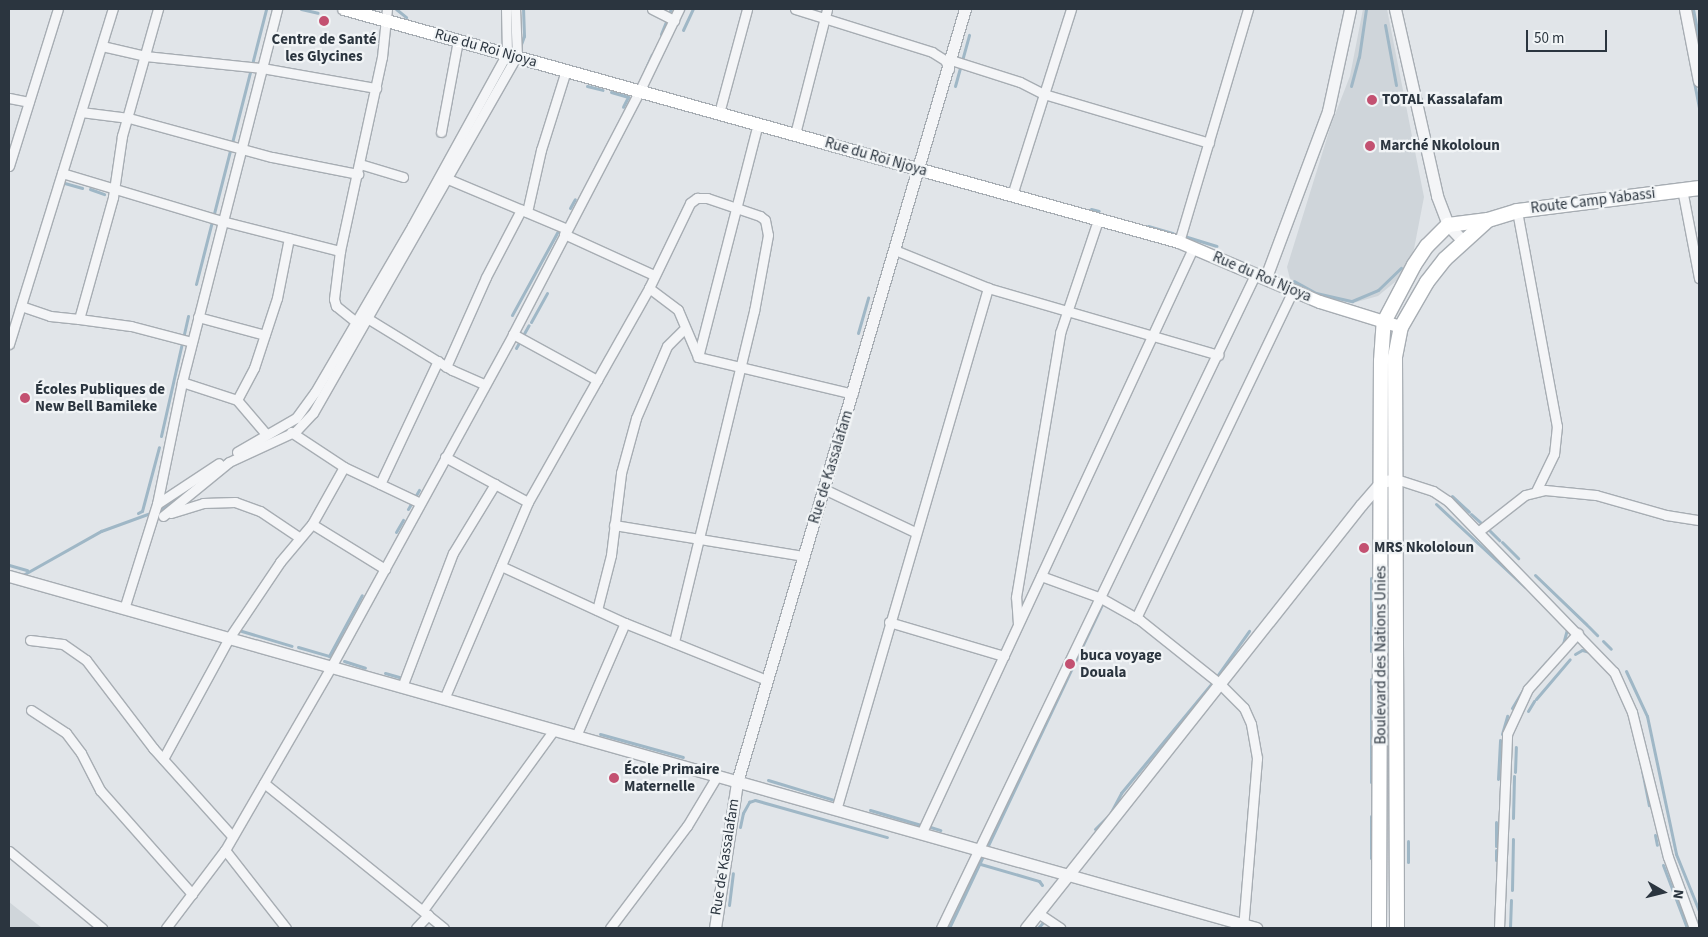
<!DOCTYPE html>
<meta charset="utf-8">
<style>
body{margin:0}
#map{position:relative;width:1708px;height:937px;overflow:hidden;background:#e1e5e9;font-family:"Source Sans 3",sans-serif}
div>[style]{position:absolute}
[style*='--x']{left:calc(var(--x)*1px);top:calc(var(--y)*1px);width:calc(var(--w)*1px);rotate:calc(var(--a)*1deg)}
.built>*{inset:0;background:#cfd5da}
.stream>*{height:3px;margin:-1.5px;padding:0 1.5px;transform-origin:1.5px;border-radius:1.5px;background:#9fb7c6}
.roads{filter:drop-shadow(1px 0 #a7adb3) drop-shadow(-1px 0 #a7adb3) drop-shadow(0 1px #a7adb3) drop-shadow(0 -1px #a7adb3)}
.minor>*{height:9px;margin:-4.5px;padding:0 4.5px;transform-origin:4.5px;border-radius:4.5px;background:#f4f5f7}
.tertiary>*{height:11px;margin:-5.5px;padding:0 5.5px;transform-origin:5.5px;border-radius:5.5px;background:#f4f5f7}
.secondary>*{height:12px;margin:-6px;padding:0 6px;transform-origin:6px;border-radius:6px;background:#fff}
.primary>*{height:14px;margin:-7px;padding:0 7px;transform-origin:7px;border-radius:7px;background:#fff}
.dots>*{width:14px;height:14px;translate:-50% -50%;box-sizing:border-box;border:2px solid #f1f4f6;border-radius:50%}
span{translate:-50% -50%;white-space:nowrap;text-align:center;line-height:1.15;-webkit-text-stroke:4.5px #f1f4f6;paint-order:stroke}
.poi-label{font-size:15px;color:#2b353f;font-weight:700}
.left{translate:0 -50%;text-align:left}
.street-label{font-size:15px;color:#2b353f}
.frame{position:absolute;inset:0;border:10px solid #2b353f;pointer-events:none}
.north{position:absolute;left:1638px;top:867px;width:50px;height:50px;-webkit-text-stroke:4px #f1f4f6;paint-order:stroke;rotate:98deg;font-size:14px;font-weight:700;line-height:20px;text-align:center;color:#2b353f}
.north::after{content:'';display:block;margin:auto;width:18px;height:22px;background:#2b353f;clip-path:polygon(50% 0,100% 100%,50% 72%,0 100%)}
.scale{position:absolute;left:1526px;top:30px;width:81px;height:22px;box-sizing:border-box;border:2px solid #2b353f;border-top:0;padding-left:6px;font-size:15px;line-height:18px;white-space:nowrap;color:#2b353f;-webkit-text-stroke:4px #f1f4f6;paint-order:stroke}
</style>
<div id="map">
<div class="built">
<i style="clip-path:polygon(1363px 9px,1387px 9px,1424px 197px,1414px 249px,1401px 277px,1378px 296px,1353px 303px,1327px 299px,1297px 287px,1290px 279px,1287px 267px,1331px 125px,1350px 76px)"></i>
<i style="clip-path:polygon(9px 902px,42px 928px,9px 928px)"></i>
</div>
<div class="stream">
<i style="--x:301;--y:9;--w:17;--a:13"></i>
<i style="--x:396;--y:9;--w:13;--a:39"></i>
<i style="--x:1693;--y:9;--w:31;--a:79"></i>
<i style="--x:670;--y:11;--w:2;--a:-63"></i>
<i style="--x:1385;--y:25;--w:61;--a:79.6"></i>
<i style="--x:683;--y:30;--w:23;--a:-65"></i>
<i style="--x:661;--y:34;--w:16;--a:-68"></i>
<i style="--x:520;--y:47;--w:12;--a:-70"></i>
<i style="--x:524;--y:36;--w:27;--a:-92"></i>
<i style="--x:645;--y:70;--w:17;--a:-66"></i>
<i style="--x:1694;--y:82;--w:26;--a:79"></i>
<i style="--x:587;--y:86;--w:16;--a:14"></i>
<i style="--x:955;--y:86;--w:53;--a:-74.6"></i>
<i style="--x:1351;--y:86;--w:30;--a:-75"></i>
<i style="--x:1359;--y:57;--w:49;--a:-81.7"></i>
<i style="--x:611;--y:92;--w:18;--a:16"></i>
<i style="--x:628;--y:97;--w:11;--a:117"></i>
<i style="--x:61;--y:182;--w:22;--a:16"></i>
<i style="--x:90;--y:189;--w:15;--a:20"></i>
<i style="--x:570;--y:208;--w:10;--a:-61"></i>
<i style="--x:1091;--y:209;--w:8;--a:14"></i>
<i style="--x:1148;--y:226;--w:26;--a:16"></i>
<i style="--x:1184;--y:236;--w:34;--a:17"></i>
<i style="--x:1294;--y:281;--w:25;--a:29"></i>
<i style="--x:1316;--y:293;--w:37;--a:13"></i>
<i style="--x:1352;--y:301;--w:28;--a:-23"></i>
<i style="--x:1378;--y:290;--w:32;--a:-44"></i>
<i style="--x:196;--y:284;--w:284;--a:-75.7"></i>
<i style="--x:512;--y:315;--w:98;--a:-61.3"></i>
<i style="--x:531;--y:322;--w:33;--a:-61"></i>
<i style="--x:858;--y:333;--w:37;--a:-74"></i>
<i style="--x:516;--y:348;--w:26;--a:-61"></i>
<i style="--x:161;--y:436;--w:123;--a:-77.3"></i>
<i style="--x:1452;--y:496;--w:23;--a:43"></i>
<i style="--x:1436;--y:504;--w:122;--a:43"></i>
<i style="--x:408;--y:509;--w:22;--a:-60"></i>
<i style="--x:138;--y:513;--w:4;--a:-27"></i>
<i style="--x:142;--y:511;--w:66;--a:-75.1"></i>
<i style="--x:1471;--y:514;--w:13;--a:42"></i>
<i style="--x:1488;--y:529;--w:16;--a:45"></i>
<i style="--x:396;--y:532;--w:14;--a:-60"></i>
<i style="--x:1502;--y:542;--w:23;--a:45"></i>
<i style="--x:9;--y:565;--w:19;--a:16"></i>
<i style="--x:1535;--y:575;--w:72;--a:43.9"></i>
<i style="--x:21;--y:576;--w:92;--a:-29.4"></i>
<i style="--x:101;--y:531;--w:67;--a:-20.1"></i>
<i style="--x:164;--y:508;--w:30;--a:-37"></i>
<i style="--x:1371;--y:578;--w:73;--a:90"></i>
<i style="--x:1588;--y:626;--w:13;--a:45"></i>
<i style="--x:235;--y:629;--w:59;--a:16.6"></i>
<i style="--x:1603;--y:641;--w:11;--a:45"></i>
<i style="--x:1563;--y:644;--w:16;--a:-75"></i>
<i style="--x:298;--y:647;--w:32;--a:16"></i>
<i style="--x:329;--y:656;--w:69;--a:-61.6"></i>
<i style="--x:1575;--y:654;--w:8;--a:-30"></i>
<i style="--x:1582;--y:650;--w:8;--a:14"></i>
<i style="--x:344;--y:661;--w:22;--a:18"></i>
<i style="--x:1626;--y:671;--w:50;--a:65"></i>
<i style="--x:1647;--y:716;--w:141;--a:78.1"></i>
<i style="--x:1676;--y:854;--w:61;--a:68"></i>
<i style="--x:385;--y:673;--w:19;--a:16"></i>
<i style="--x:1528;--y:683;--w:28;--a:-49"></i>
<i style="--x:1536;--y:699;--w:52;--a:-49.6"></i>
<i style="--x:1512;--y:708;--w:23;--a:-59"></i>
<i style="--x:1528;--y:711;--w:12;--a:-59"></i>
<i style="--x:600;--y:734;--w:86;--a:15.5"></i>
<i style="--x:1502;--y:734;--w:19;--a:-74"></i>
<i style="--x:1642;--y:770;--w:36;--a:79"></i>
<i style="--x:1515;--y:772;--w:25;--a:-88"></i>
<i style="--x:1498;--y:779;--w:39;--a:-87"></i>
<i style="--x:768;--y:780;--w:72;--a:16.9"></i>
<i style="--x:1371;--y:782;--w:103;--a:-90"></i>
<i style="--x:870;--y:810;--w:53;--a:16.4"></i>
<i style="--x:1110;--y:814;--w:24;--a:-62"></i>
<i style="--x:1121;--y:793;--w:143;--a:-50.4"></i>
<i style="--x:1212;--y:683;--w:64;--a:-54.6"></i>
<i style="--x:1513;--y:818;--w:42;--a:-88.6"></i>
<i style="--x:927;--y:826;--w:14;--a:17"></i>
<i style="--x:740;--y:827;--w:14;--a:-78"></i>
<i style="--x:743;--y:813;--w:13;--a:-61"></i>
<i style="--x:749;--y:802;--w:6;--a:-18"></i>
<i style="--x:755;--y:800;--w:137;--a:15.7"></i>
<i style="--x:1095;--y:829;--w:16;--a:-45"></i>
<i style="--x:1655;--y:835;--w:10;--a:79"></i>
<i style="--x:1496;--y:846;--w:24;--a:-90"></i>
<i style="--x:1371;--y:858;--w:42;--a:-90"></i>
<i style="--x:1496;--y:860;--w:10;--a:-90"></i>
<i style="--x:1408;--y:862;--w:21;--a:-90"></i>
<i style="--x:977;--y:863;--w:65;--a:16.2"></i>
<i style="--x:1039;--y:881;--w:5;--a:53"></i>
<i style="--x:1663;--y:865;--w:67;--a:69.1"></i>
<i style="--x:1512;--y:890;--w:51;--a:-88.9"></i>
<i style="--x:729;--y:905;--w:32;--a:-83"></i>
<i style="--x:949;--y:928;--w:363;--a:-64.7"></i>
<i style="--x:1038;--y:928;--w:11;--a:-49"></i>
<i style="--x:1510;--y:928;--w:28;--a:-88"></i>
</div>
<div class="roads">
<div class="minor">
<i style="--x:652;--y:9;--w:25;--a:27"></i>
<i style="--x:795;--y:9;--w:144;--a:17.4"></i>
<i style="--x:932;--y:52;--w:15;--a:32"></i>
<i style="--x:945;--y:60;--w:10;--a:66"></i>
<i style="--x:102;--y:46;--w:44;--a:13.1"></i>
<i style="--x:145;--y:56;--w:118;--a:5.9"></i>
<i style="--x:262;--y:68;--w:116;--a:10"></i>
<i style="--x:951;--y:60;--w:72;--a:17.7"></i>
<i style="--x:1020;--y:82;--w:27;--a:27"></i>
<i style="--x:1044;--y:94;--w:172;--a:16.5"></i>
<i style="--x:9;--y:98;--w:20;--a:11"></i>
<i style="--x:81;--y:112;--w:48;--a:7.1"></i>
<i style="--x:129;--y:118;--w:148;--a:15.3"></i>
<i style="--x:272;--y:157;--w:88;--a:11.2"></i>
<i style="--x:719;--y:113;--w:108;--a:-74.9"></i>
<i style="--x:441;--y:132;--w:94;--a:-79.5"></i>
<i style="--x:795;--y:134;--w:129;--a:-75.6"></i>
<i style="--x:360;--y:164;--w:45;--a:16.8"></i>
<i style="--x:9;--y:166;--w:164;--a:-72.7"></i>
<i style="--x:62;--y:173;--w:167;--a:16.7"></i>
<i style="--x:222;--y:221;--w:122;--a:14.3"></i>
<i style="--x:448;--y:179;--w:129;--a:22.8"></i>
<i style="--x:1682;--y:189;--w:91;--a:79.2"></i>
<i style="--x:1012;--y:195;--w:195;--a:-72.4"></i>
<i style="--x:1517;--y:211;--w:219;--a:79.5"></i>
<i style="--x:1557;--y:426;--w:28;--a:96"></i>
<i style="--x:1554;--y:454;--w:41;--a:115.9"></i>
<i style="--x:527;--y:212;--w:64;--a:-77.3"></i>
<i style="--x:541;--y:150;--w:84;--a:-72.6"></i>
<i style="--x:564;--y:234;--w:99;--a:24.5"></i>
<i style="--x:1179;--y:242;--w:243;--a:-73.5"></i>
<i style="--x:895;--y:250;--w:100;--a:22.2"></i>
<i style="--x:988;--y:288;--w:240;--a:16.2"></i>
<i style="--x:649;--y:288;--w:36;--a:37"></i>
<i style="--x:678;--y:310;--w:51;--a:66.9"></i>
<i style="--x:698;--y:357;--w:159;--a:13.4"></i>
<i style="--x:21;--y:306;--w:31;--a:19"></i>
<i style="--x:50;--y:316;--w:29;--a:6"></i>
<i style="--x:79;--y:319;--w:127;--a:-74.4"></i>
<i style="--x:113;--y:197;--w:62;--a:-81.6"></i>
<i style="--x:122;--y:136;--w:132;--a:-74.2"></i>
<i style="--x:198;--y:317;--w:69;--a:15"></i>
<i style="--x:367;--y:318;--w:100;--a:31.5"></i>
<i style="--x:452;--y:370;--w:35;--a:24"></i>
<i style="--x:79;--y:319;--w:52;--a:7.7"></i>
<i style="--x:131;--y:326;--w:63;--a:14.7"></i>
<i style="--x:356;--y:322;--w:26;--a:-141"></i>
<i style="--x:336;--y:306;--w:7;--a:-106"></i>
<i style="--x:334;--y:299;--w:48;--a:-82.9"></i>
<i style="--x:340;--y:251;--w:198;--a:-77.8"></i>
<i style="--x:382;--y:57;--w:48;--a:-84.1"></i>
<i style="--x:513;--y:334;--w:96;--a:28.7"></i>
<i style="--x:9;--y:344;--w:351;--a:-72.8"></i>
<i style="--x:698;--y:357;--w:241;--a:-75.6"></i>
<i style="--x:446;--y:367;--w:98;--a:-66"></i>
<i style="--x:486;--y:277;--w:76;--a:-62.4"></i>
<i style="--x:182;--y:382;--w:58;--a:18.1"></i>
<i style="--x:237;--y:400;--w:45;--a:49.5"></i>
<i style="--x:237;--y:400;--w:36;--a:-62"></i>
<i style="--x:254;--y:368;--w:74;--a:-71.8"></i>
<i style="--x:277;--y:298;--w:61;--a:-78.7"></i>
<i style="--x:291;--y:432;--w:64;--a:33.4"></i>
<i style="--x:344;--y:467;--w:84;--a:25.3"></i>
<i style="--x:237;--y:452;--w:68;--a:-30"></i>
<i style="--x:296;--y:418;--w:32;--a:-54"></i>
<i style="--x:315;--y:392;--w:192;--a:-59.7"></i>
<i style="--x:412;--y:226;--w:197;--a:-61.2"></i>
<i style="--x:507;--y:53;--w:44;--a:-91.3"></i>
<i style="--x:445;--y:457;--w:94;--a:28.5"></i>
<i style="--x:1396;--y:479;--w:39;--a:18"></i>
<i style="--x:1433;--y:491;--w:18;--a:34"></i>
<i style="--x:1448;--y:501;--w:238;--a:45.9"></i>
<i style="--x:1614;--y:672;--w:44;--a:65.8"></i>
<i style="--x:1632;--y:712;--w:149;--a:76.1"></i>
<i style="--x:1668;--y:857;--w:76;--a:69.9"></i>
<i style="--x:380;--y:484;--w:136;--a:-64.8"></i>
<i style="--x:824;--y:489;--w:101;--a:25.3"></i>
<i style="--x:157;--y:504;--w:74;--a:-33.5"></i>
<i style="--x:171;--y:513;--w:34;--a:-17"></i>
<i style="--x:203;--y:503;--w:32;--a:-2"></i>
<i style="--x:235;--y:502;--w:27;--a:20"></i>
<i style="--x:260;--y:511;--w:48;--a:34"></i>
<i style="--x:163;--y:516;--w:85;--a:-39.3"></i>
<i style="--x:229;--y:462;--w:74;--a:-24.8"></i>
<i style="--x:296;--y:431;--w:25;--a:-47"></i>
<i style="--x:313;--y:413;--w:411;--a:-60.3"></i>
<i style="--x:517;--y:56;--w:47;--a:-92.4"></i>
<i style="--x:312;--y:524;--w:86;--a:31.7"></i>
<i style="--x:614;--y:525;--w:193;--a:9.3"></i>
<i style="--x:1479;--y:531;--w:58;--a:-38"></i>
<i style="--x:1525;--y:495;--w:21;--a:-14"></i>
<i style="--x:1545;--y:490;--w:51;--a:5.6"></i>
<i style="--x:1596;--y:495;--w:73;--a:15.9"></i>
<i style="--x:1666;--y:515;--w:33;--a:9"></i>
<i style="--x:501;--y:566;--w:136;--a:24.7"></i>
<i style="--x:625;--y:623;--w:153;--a:21.9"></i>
<i style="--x:1041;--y:576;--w:64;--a:20.1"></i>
<i style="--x:1101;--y:598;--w:45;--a:29.4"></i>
<i style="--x:1140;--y:620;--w:101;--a:38.6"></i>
<i style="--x:1219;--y:683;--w:35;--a:45"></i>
<i style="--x:1244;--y:708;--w:17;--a:66"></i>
<i style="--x:1251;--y:724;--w:35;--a:80"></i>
<i style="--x:1257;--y:758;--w:171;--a:94.7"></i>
<i style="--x:124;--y:609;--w:110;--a:-72.6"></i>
<i style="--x:157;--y:504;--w:125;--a:-78.4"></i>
<i style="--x:182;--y:382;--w:385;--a:-75.7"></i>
<i style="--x:597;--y:610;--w:57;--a:-75.7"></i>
<i style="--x:611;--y:555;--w:83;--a:-83"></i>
<i style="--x:621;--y:473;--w:57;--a:-74.7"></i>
<i style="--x:636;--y:418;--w:78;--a:-66.7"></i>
<i style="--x:667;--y:346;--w:25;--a:-45"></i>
<i style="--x:1136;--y:618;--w:363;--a:-64.4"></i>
<i style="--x:889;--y:622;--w:120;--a:16.5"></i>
<i style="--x:1018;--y:624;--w:27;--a:-94"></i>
<i style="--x:1016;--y:597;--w:268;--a:-80.5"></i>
<i style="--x:1060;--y:333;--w:119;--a:-71.4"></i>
<i style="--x:30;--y:640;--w:33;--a:7"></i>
<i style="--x:63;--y:644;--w:28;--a:35"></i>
<i style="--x:86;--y:660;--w:111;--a:52.7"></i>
<i style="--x:153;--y:748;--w:118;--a:48.1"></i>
<i style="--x:402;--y:687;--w:143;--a:-69.2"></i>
<i style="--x:453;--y:553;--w:81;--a:-58.7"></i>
<i style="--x:444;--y:699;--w:214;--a:-66.9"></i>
<i style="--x:528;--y:502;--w:246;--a:-60.5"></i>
<i style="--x:649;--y:288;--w:94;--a:-64.2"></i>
<i style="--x:690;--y:203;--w:9;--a:-36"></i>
<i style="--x:697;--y:198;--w:10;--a:0"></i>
<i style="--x:707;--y:198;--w:56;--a:18.8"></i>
<i style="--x:760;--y:216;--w:6;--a:39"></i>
<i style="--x:765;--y:220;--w:15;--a:79"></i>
<i style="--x:768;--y:235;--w:77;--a:100.4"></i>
<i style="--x:754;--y:311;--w:341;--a:103.6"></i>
<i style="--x:31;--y:710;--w:42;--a:33.3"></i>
<i style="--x:66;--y:733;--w:25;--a:53"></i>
<i style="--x:81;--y:753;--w:42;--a:62.8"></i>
<i style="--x:100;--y:790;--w:139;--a:48.5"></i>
<i style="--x:576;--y:736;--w:123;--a:-66.6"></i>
<i style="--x:163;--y:759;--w:138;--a:-61.4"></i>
<i style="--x:229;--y:638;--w:92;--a:-56.1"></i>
<i style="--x:280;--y:562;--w:50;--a:-49.9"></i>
<i style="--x:312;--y:524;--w:65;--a:-60.7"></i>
<i style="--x:264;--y:783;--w:231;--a:38.9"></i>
<i style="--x:836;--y:810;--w:544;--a:-73.77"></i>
<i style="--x:921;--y:834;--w:646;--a:-65.1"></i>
<i style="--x:225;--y:850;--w:99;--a:52"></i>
<i style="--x:9;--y:851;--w:121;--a:39.6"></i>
<i style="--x:423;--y:910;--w:223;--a:-54"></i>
<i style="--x:1038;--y:913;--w:27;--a:34"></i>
<i style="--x:166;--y:928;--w:98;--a:-52.9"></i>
<i style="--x:225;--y:850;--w:211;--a:-59.9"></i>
<i style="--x:331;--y:667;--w:379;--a:-61.3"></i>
<i style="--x:513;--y:334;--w:275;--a:-62.5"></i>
<i style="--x:640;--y:90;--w:90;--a:-64.3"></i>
<i style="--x:416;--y:928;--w:18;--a:-47"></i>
<i style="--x:610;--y:928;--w:128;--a:-53"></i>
<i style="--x:687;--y:826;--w:58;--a:-59"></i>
<i style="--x:941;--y:928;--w:727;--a:-64.32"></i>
<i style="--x:1499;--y:928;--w:194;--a:-87.6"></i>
<i style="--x:1507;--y:734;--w:50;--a:-65"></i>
<i style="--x:1528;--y:689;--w:75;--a:-48.2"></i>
</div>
<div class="tertiary">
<i style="--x:1395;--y:9;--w:192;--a:77.3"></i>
<i style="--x:1437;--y:196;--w:31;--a:69"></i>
<i style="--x:1448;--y:225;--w:23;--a:47"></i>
<i style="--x:1685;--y:9;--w:73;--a:79"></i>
<i style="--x:1266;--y:277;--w:177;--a:-69.5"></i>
<i style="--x:1328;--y:111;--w:104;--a:-77.8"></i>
<i style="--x:9;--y:576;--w:1296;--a:15.76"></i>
<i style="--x:715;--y:928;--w:148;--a:-81.4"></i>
<i style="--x:737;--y:782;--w:806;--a:-73.57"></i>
<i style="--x:1026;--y:928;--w:540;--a:-51.62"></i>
<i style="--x:1361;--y:505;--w:30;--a:-49"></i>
<i style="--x:1381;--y:482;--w:15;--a:-11"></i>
</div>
<div class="secondary">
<i style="--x:344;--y:9;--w:867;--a:15.59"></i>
<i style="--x:1179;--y:242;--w:153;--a:23.1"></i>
<i style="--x:1320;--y:302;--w:85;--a:17.2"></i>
</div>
<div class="primary">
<i style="--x:1379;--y:928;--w:567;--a:-89.8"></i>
<i style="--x:1381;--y:361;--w:39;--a:-86"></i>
<i style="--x:1384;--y:322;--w:64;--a:-62.2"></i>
<i style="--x:1414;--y:265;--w:23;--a:-56"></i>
<i style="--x:1427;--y:246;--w:30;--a:-45"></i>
<i style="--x:1448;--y:225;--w:40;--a:-7.1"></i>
<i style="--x:1488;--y:220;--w:30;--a:-17"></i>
<i style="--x:1517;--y:211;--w:183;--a:-7.2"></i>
<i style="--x:1397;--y:928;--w:571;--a:-90.2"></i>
<i style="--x:1395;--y:357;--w:31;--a:-79"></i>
<i style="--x:1401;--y:327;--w:52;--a:-60"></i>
<i style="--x:1427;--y:282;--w:29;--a:-52"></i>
<i style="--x:1445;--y:259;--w:58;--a:-42.2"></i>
</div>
</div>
<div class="dots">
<i style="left:324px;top:21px;background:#c35171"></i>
<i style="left:1372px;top:100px;background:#c35171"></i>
<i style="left:1370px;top:146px;background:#c35171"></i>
<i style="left:25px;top:398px;background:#c35171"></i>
<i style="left:1364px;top:548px;background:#c35171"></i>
<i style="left:1070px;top:664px;background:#c35171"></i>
<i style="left:614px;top:778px;background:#c35171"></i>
</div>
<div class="poi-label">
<span style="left:324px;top:48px">Centre de Santé<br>les Glycines</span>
<span class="left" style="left:1382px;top:100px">TOTAL Kassalafam</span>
<span class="left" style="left:1380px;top:146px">Marché Nkololoun</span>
<span class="left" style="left:35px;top:398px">Écoles Publiques de<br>New Bell Bamileke</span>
<span class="left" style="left:1374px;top:548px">MRS Nkololoun</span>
<span class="left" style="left:1080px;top:664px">buca voyage<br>Douala</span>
<span class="left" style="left:624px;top:778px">École Primaire<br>Maternelle</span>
</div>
<div class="street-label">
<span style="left:486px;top:48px;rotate:16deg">Rue du Roi Njoya</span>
<span style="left:876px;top:157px;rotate:16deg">Rue du Roi Njoya</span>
<span style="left:1593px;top:201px;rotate:-7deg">Route Camp Yabassi</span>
<span style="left:1262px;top:277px;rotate:23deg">Rue du Roi Njoya</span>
<span style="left:831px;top:467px;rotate:-73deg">Rue de Kassalafam</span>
<span style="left:1381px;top:655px;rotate:-90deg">Boulevard des Nations Unies</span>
<span style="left:725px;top:857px;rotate:-81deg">Rue de Kassalafam</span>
</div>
<div class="frame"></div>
<div class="north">N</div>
<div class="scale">50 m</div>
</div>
